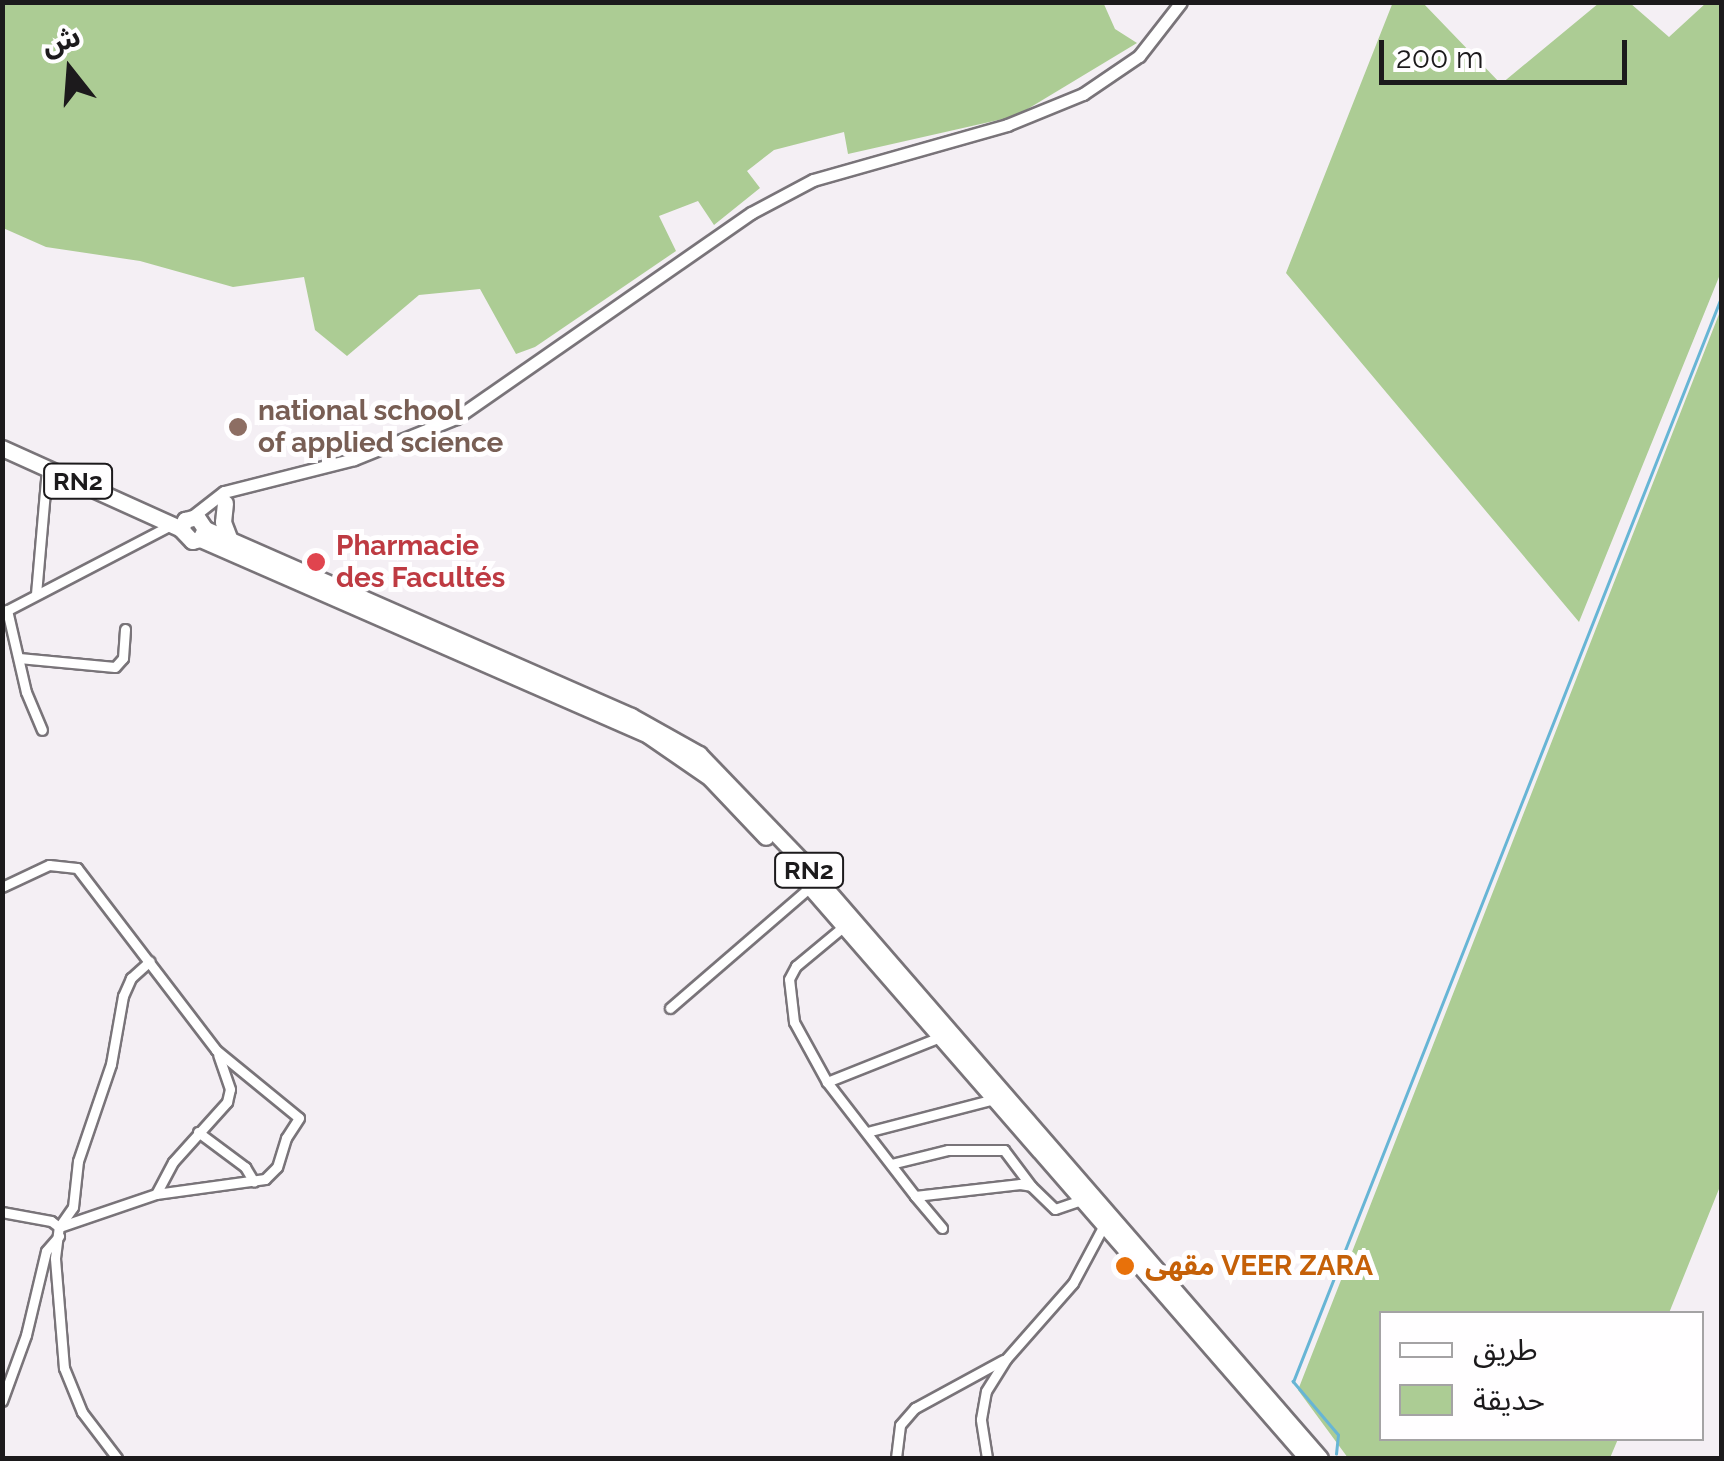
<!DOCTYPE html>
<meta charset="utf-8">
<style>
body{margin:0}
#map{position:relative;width:1724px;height:1461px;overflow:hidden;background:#f4eff4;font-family:Raleway,"Noto Sans Arabic",sans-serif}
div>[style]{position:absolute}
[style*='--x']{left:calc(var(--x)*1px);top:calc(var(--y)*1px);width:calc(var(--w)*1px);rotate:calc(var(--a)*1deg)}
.green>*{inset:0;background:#accc94}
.stream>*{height:2.5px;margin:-1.25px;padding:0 1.25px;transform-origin:1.25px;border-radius:1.25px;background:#67b5d5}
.roads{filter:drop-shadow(2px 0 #797479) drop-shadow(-2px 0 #797479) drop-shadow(0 2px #797479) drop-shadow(0 -2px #797479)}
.minor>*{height:9px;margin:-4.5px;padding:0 4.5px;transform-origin:4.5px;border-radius:4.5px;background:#fff}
.tertiary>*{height:11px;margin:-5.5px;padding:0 5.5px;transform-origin:5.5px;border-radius:5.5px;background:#fff}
.trunk>*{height:15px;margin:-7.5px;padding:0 7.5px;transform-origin:7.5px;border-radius:7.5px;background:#fff}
.dots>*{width:28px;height:28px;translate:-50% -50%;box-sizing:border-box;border:5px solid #fffeff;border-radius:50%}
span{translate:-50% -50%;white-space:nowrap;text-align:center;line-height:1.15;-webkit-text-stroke:10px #fffeff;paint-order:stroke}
.shield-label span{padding:2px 8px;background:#fffeff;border:2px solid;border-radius:8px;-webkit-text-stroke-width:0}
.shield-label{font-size:25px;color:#1c1a1c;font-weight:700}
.education-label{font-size:28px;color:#785e54;font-weight:700}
.left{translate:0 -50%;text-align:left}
.health-label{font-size:28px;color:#be3a42;font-weight:700}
.food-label{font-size:28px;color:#c56008;font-weight:700}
.frame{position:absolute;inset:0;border:5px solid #1c1a1c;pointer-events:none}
.legend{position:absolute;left:1379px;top:1311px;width:325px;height:130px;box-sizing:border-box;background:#fffeff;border:2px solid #a4a3a4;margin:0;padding:12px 18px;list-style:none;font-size:30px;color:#1c1a1c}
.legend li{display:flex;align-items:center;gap:20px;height:50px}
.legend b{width:50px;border:2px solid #a4a3a4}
.north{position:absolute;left:20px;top:20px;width:100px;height:100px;-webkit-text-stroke:8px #fffeff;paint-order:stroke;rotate:343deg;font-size:28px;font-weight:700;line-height:40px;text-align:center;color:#1c1a1c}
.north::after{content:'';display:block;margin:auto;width:35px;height:45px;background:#1c1a1c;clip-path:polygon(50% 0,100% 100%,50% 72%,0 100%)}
.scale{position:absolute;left:1379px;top:40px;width:248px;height:45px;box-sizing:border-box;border:5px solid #1c1a1c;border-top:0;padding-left:12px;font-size:30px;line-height:35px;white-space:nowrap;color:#1c1a1c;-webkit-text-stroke:8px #fffeff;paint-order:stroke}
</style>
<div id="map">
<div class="green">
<i style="clip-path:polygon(1103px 2px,1115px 29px,1137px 43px,1016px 116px,848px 154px,844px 132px,774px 150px,747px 171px,760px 188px,714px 225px,698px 201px,659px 216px,676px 251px,535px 347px,516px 354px,480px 289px,419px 295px,347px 356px,315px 330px,304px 277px,233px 287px,140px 261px,46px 247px,3px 228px,3px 3px)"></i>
<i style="clip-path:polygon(1393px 2px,1423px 3px,1501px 84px,1599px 3px,1630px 3px,1669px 37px,1706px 3px,1721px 3px,1721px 272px,1579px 622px,1286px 273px)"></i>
<i style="clip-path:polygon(1721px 309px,1721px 1184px,1669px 1313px,1382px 1314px,1382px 1438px,1618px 1439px,1610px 1458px,1348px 1458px,1298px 1390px)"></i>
</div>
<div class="stream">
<i style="--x:1336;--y:1454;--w:19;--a:-84"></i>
<i style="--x:1338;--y:1435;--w:70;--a:-130.3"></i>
<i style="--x:1293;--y:1382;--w:1169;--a:-68.46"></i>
</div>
<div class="roads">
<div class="minor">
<i style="--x:36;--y:594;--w:126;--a:-85"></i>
<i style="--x:7;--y:610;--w:84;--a:77"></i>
<i style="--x:26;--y:692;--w:41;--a:67.2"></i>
<i style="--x:2;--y:613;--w:191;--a:-27.5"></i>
<i style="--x:19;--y:658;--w:96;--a:5.4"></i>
<i style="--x:115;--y:667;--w:12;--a:-48"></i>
<i style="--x:123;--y:658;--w:29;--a:-86"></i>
<i style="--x:2;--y:887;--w:52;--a:-25.1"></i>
<i style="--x:49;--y:865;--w:28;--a:6"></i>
<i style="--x:77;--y:868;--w:229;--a:52.6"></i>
<i style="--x:216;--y:1050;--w:107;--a:39.3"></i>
<i style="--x:299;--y:1118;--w:24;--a:123"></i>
<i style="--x:286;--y:1138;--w:30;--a:107"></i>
<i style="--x:277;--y:1167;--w:17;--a:135"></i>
<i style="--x:265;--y:1179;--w:110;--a:172.2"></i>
<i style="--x:156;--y:1194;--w:102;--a:161.2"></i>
<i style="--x:59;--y:1227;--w:10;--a:-143"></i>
<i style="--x:51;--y:1221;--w:50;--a:-169.6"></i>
<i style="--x:670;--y:1008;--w:185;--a:-40.8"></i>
<i style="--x:940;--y:1037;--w:122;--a:158.3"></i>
<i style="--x:827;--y:1082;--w:144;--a:52.3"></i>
<i style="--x:915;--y:1196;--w:106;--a:-6.5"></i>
<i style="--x:1020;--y:1184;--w:11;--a:10"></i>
<i style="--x:1031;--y:1186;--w:33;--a:44"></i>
<i style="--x:1055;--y:1209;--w:31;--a:-19"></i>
<i style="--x:827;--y:1082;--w:68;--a:-118.8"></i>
<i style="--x:794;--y:1022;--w:43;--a:-96.6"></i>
<i style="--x:789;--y:979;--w:15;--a:-62"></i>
<i style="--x:796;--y:966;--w:61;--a:-39.7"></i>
<i style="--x:198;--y:1132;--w:59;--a:36.7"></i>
<i style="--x:245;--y:1167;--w:17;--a:59"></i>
<i style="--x:867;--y:1132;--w:132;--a:-14.5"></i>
<i style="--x:891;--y:1164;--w:59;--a:-13.8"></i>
<i style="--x:948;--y:1150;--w:56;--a:0"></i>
<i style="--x:1004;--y:1150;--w:45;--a:53.1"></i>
<i style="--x:156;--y:1194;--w:36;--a:-62"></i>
<i style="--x:173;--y:1162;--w:81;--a:-48"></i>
<i style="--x:227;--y:1102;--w:13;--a:-77"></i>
<i style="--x:230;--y:1089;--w:36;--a:-109"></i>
<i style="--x:915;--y:1196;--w:42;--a:49.8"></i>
<i style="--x:2;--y:1401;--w:70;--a:-70"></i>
<i style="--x:26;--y:1335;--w:86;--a:-76.6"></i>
<i style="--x:46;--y:1251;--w:20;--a:-49"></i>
<i style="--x:117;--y:1458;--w:58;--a:-127.3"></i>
<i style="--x:82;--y:1412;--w:48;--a:-112.2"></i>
<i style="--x:64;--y:1368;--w:110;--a:-94.7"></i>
<i style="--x:55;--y:1258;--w:31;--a:-83"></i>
<i style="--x:59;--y:1227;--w:24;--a:-55"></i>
<i style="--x:73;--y:1207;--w:46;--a:-83.8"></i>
<i style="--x:78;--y:1161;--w:102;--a:-71.2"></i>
<i style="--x:111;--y:1064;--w:69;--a:-80"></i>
<i style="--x:123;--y:996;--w:20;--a:-66"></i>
<i style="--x:131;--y:978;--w:25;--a:-42"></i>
<i style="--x:896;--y:1458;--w:33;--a:-83"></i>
<i style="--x:900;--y:1425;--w:23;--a:-49"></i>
<i style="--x:915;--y:1408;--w:100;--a:-28.6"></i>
<i style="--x:987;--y:1458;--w:39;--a:-99"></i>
<i style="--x:981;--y:1419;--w:28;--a:-80"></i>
<i style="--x:986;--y:1391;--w:38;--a:-58"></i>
<i style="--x:1006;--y:1359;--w:101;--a:-48.6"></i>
<i style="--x:1073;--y:1283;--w:68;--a:-61.9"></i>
</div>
<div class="tertiary">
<i style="--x:193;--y:516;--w:39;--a:-38"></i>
<i style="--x:224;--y:492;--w:134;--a:-14.2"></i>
<i style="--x:354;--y:459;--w:110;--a:-21.9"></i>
<i style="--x:456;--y:418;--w:359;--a:-34.8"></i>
<i style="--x:751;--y:213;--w:70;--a:-28"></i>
<i style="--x:813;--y:180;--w:202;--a:-15.8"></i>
<i style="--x:1007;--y:125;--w:82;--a:-22.2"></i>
<i style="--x:1083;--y:94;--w:68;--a:-34.2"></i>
<i style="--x:1139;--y:56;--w:68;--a:-52.1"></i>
</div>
<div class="trunk">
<i style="--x:2;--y:448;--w:196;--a:24.3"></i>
<i style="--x:225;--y:503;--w:19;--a:96"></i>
<i style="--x:223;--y:522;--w:19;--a:69"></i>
<i style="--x:205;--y:529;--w:11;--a:117"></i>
<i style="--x:200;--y:539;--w:8;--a:166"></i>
<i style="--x:192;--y:541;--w:16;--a:-133"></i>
<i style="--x:181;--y:529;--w:10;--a:-66"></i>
<i style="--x:185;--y:520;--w:12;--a:-14"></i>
<i style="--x:197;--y:517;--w:14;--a:56"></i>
<i style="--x:205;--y:529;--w:465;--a:23.7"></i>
<i style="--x:631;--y:716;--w:78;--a:29.2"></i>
<i style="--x:699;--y:754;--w:146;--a:46.1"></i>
<i style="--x:800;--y:859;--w:793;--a:49.04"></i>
<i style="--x:200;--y:539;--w:489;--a:23.6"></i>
<i style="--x:648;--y:735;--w:75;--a:34.7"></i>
<i style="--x:710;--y:778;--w:81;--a:46.5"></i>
<i style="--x:791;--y:865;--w:786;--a:48.97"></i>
</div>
</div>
<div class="dots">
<i style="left:238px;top:427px;background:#8d6e63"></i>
<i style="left:316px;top:562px;background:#e0444e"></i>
<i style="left:1125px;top:1266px;background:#e8710a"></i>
</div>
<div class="shield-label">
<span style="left:78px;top:481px">RN2</span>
<span style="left:809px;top:870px">RN2</span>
</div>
<div class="education-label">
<span class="left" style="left:258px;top:427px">national school<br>of applied science</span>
</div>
<div class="health-label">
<span class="left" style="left:336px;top:562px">Pharmacie<br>des Facultés</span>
</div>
<div class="food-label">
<span class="left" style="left:1145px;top:1266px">مقهى VEER ZARA</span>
</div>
<div class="frame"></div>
<ul class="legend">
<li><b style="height:12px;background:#fff"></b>طريق</li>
<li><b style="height:28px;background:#accc94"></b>حديقة</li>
</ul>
<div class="north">ش</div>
<div class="scale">200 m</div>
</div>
